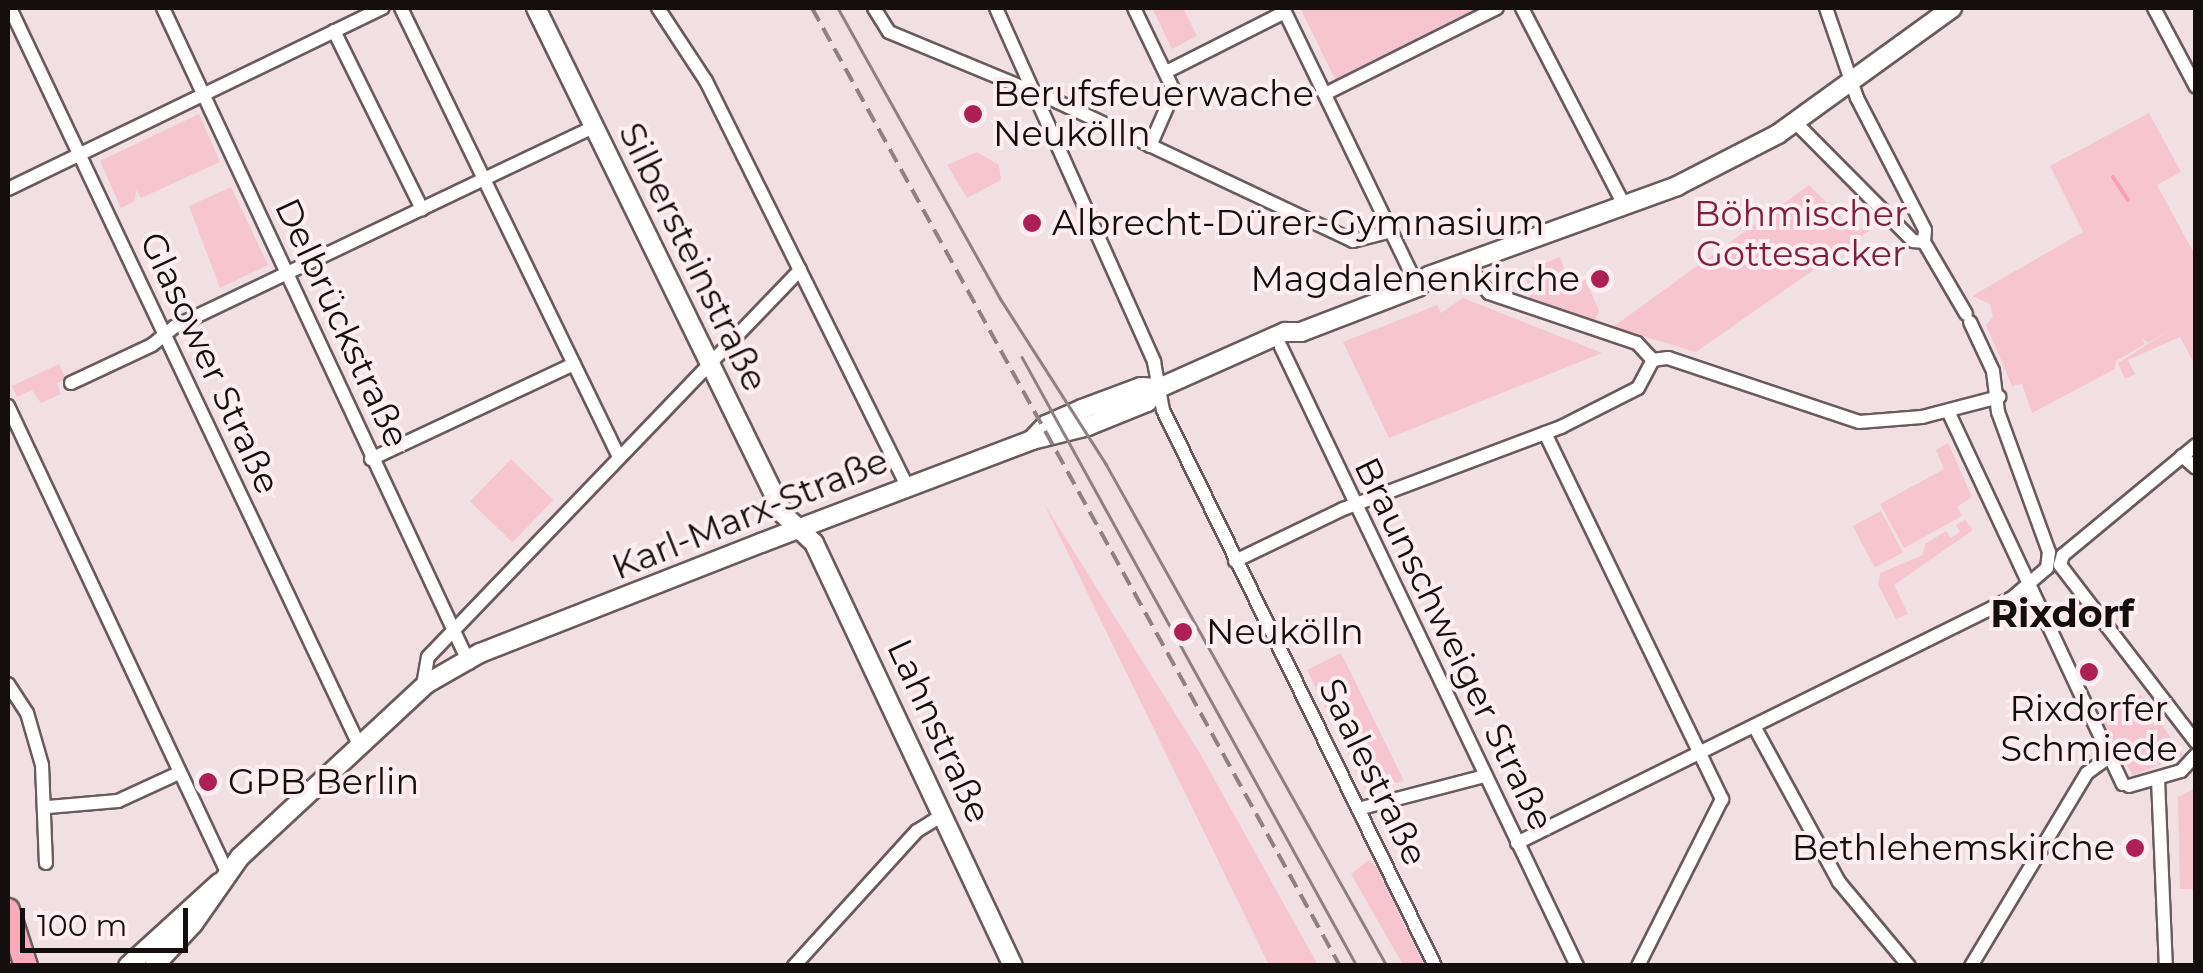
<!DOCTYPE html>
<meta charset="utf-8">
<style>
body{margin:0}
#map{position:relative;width:2203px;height:973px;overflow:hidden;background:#f1e0e3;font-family:Montserrat,sans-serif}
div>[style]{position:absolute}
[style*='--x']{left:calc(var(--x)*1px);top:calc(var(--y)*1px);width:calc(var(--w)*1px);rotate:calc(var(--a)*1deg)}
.green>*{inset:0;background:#f6c5cf;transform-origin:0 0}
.stream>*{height:4px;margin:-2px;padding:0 2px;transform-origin:2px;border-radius:2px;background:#f5a0b3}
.roads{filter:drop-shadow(2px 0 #695b5d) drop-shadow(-2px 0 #695b5d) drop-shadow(0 2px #695b5d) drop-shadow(0 -2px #695b5d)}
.street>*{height:12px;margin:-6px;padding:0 6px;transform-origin:6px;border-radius:6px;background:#fff}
.secondary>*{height:18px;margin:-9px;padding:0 9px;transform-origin:9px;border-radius:9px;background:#fff}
.highway>*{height:22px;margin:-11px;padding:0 11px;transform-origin:11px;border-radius:11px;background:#fbaabc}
.tram>*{height:2.5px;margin:-1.25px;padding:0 1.25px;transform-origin:1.25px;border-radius:1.25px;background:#8d8183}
.rail>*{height:4px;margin-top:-2px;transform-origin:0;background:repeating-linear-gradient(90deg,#8d8183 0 15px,transparent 0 23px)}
.dots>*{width:28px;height:28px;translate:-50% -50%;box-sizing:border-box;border:5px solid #feeef1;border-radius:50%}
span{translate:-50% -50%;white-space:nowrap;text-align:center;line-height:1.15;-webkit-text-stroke:8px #feeef1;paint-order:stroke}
.poi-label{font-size:35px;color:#140e0f}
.left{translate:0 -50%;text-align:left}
.right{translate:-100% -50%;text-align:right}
.park-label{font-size:35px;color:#7f1e3f}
.street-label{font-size:35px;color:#140e0f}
.neighbourhood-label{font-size:38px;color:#140e0f;font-weight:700}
.frame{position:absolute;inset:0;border:10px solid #140e0f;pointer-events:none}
.scale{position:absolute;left:20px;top:908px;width:168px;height:45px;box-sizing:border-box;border:5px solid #140e0f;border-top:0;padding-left:12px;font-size:30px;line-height:35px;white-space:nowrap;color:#140e0f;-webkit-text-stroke:8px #feeef1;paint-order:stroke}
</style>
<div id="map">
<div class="green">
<i style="clip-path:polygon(1152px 8px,1183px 8px,1197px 36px,1172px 49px)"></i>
<i style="clip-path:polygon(1300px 8px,1482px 8px,1336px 81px)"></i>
<i style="clip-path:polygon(2149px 113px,2181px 172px,2157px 185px,2195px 255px,2195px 365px,2180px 337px,2128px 360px,2135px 374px,2125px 379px,2118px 363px,2175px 327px,2148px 343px,2142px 338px,2145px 344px,2116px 361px,2115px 369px,2032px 413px,2022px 384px,2012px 386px,1986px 325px,1993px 317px,1990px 304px,1972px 296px,2083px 232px,2050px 166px)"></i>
<i style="clip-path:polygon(199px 114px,220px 162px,141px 198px,136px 190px,135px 201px,121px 208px,100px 161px)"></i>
<i style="clip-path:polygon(977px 152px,999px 165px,1001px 180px,967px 198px,947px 165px)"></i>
<i style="clip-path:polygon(1809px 185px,1856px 232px,1875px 220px,1879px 224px,1696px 352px,1613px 327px)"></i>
<i style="clip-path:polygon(231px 187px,268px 265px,220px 288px,189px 206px)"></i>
<i style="clip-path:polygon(1560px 257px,1569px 281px,1585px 278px,1599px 311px,1595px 321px,1530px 298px,1525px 271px)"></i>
<i style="clip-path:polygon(1463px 298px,1602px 353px,1389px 438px,1343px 342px,1437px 305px,1441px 313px)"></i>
<i style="clip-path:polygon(59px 364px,66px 379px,57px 383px,61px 394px,41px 403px,32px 390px,17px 397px,12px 386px)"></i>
<i style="clip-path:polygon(1948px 443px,1972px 497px,1957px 507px,1962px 516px,1904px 548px,1880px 504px,1944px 469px,1936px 450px)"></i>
<i style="left:511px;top:459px;width:59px;height:59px;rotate:44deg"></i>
<i style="clip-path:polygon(1043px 502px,1198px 750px,1318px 965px,1269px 965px)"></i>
<i style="left:1881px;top:511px;width:47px;height:32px;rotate:62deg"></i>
<i style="clip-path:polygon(1965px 520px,1973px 530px,1894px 585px,1908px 614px,1896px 619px,1878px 585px,1880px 573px,1923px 555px,1925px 544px,1946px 531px,1951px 538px,1960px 532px,1956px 525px)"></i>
<i style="clip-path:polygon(1341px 653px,1350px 671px,1404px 781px,1366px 790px,1307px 670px)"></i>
<i style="clip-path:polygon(2138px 691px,2183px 755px,2133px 776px,2099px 714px)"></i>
<i style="clip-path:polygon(2195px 788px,2195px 889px,2180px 889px,2178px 797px)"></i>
<i style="clip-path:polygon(1369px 860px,1377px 868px,1424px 965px,1403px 965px,1351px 874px)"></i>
</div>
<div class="stream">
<i style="--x:2113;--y:177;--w:27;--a:57"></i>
</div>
<div class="roads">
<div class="street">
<i style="--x:10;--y:8;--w:813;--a:64.66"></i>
<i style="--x:163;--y:8;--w:723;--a:64.96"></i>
<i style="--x:401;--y:8;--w:499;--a:64.1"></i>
<i style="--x:658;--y:8;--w:87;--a:56.7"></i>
<i style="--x:706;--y:81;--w:452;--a:63.6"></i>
<i style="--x:874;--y:8;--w:28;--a:58"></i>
<i style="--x:889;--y:32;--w:183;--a:22.5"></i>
<i style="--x:1058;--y:102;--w:326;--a:25.2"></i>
<i style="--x:1353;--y:241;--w:40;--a:-14.4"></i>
<i style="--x:996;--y:8;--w:388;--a:65.9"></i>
<i style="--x:1154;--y:362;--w:49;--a:79.4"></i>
<i style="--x:1163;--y:410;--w:619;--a:63.93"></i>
<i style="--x:1134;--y:8;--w:92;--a:64.3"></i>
<i style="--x:1174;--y:91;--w:60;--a:113.6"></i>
<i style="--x:1283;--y:8;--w:310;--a:64.2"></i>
<i style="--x:1522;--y:8;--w:224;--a:62.6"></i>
<i style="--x:1826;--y:8;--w:95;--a:71"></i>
<i style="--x:1857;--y:98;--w:148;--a:62.7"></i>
<i style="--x:1925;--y:230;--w:12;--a:95"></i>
<i style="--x:2154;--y:8;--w:89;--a:62"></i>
<i style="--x:334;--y:31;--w:199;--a:63.7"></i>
<i style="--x:1166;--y:72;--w:133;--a:-26.8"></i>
<i style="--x:1325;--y:94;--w:192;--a:-26.6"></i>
<i style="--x:1795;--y:122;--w:168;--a:45.2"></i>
<i style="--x:1913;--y:241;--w:11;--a:5"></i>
<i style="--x:1924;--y:242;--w:83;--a:59.7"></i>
<i style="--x:8;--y:189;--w:416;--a:-25.8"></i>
<i style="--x:1472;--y:272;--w:27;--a:51"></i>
<i style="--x:1489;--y:293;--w:156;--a:18.7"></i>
<i style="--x:1637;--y:343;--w:23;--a:47"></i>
<i style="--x:1281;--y:347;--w:686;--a:64.44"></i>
<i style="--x:1653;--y:360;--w:15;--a:-8"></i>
<i style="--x:1668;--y:358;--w:201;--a:18.5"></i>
<i style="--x:1859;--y:422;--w:63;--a:-4.5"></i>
<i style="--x:1922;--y:417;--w:80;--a:-14.6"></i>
<i style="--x:71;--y:383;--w:89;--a:-25.1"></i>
<i style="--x:152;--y:345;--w:28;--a:-39"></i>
<i style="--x:174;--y:327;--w:465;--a:-25.5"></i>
<i style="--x:8;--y:406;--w:515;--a:64.83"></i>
<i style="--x:1948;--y:411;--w:412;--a:64.9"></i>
<i style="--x:1545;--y:433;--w:407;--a:64.2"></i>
<i style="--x:1722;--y:799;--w:187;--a:116.7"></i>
<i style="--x:2196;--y:445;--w:173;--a:140.4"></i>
<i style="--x:2063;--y:555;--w:10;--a:107"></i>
<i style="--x:2060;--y:565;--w:223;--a:52.5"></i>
<i style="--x:2182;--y:456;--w:18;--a:41"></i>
<i style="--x:371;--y:459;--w:224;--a:-25.1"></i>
<i style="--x:1235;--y:561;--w:120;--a:-25.7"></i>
<i style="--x:1343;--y:509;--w:233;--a:-20.6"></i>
<i style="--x:1561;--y:427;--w:86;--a:-26.9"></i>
<i style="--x:1638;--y:388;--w:32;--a:-62"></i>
<i style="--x:8;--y:684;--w:35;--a:57"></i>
<i style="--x:27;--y:713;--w:54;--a:73.9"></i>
<i style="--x:42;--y:765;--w:98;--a:87.7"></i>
<i style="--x:423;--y:685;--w:28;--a:-80"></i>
<i style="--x:428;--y:657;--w:537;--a:-46.13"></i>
<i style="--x:1754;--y:726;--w:178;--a:61.4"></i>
<i style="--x:1839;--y:882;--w:109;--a:50.2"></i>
<i style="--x:2158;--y:779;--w:187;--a:87.6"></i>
<i style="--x:2129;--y:786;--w:54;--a:-16.1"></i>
<i style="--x:2181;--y:771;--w:22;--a:-47"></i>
<i style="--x:48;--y:807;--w:70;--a:-4.9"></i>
<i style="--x:118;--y:801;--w:67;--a:-24.7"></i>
<i style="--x:1358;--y:809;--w:131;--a:-14.6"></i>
<i style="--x:1517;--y:843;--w:552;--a:-26.33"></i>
<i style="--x:2012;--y:598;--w:46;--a:-40.6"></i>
<i style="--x:2047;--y:568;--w:16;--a:-83"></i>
<i style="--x:2049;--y:552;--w:149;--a:-110"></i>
<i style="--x:1998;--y:412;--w:41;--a:-97"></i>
<i style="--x:1993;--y:371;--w:54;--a:-115.1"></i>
<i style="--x:794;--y:966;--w:183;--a:-47.7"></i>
<i style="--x:917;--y:831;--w:31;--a:-32"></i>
<i style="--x:1971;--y:966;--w:225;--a:-59"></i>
<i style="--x:2087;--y:773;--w:24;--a:-36"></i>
</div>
<div class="secondary">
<i style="--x:536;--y:8;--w:564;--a:63.93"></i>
<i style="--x:784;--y:515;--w:41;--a:43"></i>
<i style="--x:814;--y:543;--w:467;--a:64.8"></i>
<i style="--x:1032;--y:440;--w:21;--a:-47"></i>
<i style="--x:1046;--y:425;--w:39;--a:-24"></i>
<i style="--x:1082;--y:409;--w:63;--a:-20.4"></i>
<i style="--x:1141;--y:387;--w:18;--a:3"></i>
<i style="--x:1159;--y:388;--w:138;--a:-24"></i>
<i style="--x:1285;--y:332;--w:16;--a:0"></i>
<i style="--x:1301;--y:332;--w:125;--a:-21"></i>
<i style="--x:1418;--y:287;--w:16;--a:-45"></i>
<i style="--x:1429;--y:276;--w:264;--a:-19.9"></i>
<i style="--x:1677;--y:186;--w:114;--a:-27.2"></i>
<i style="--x:1778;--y:134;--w:215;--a:-35.9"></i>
<i style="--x:128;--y:966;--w:123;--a:-42.4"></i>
<i style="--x:154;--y:966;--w:57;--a:-47.1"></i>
<i style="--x:193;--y:924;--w:82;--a:-55"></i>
<i style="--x:240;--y:857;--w:254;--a:-42.9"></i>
<i style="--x:426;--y:684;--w:62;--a:-29.9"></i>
<i style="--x:480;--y:653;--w:302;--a:-21.4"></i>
<i style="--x:761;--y:543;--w:290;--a:-20.8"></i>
<i style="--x:1032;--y:440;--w:58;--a:-14"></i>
<i style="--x:1088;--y:426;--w:64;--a:-22.1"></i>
<i style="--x:1147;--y:402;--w:18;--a:-49"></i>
</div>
<div class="highway">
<i style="--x:8;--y:910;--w:59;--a:72.2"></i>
</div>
</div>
<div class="tram">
<i style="--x:838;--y:8;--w:332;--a:60.8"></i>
<i style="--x:1000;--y:298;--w:197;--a:57.4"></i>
<i style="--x:1106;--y:464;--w:575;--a:60.76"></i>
<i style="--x:1022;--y:357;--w:695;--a:61.19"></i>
</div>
<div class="rail">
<i style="--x:812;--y:8;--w:1094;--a:61.14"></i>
</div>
<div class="dots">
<i style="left:973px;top:114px;background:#ae1f55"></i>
<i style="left:1032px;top:223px;background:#ae1f55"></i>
<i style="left:1600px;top:279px;background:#ae1f55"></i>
<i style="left:1183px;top:632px;background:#ae1f55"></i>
<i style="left:2089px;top:672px;background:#ae1f55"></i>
<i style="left:208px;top:782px;background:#ae1f55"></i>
<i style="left:2135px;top:848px;background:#ae1f55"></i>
</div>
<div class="poi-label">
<span class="left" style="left:993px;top:114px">Berufsfeuerwache<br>Neukölln</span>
<span class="left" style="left:1052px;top:223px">Albrecht-Dürer-Gymnasium</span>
<span class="right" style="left:1580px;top:279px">Magdalenenkirche</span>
<span class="left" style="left:1206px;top:632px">Neukölln</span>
<span style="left:2089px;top:729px">Rixdorfer<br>Schmiede</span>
<span class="left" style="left:228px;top:782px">GPB Berlin</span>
<span class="right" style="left:2115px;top:848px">Bethlehemskirche</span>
</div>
<div class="park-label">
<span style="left:1801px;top:234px">Böhmischer<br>Gottesacker</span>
</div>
<div class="street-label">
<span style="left:693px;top:257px;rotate:64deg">Silbersteinstraße</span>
<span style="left:342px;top:323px;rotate:65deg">Delbrückstraße</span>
<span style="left:210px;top:363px;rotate:65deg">Glasower Straße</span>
<span style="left:750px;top:514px;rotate:-22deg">Karl-Marx-Straße</span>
<span style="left:1454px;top:644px;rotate:64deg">Braunschweiger Straße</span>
<span style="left:939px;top:731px;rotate:65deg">Lahnstraße</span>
<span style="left:1373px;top:772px;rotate:64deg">Saalestraße</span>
</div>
<div class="neighbourhood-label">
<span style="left:2062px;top:614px">Rixdorf</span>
</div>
<div class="frame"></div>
<div class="scale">100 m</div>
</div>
